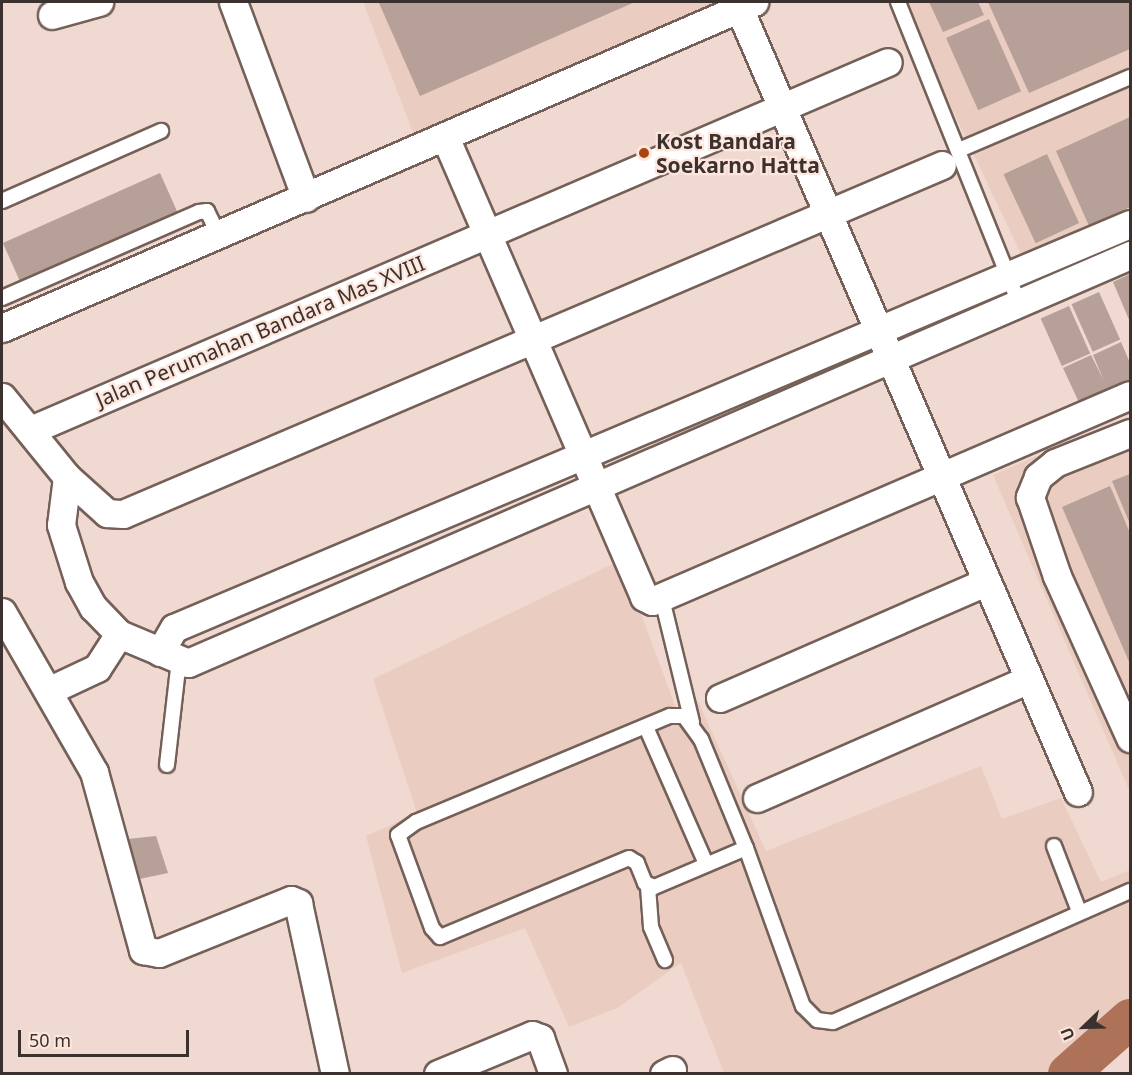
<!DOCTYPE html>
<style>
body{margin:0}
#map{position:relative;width:1132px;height:1075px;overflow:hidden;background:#f0d9d0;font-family:"Noto Sans",sans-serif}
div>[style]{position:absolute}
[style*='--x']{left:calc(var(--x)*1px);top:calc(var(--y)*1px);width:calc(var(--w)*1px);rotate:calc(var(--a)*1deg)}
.built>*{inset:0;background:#eacdc0}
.river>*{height:40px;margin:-20px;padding:0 20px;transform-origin:20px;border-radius:20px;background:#ae7259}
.building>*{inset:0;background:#b6a097;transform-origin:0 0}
.roads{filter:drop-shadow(2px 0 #746058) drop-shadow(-2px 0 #746058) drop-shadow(0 2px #746058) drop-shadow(0 -2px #746058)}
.lane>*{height:14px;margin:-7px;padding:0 7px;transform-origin:7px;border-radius:7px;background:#fff}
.street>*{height:27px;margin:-13.5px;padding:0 13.5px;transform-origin:13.5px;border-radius:13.5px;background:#fff}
.dots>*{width:16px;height:16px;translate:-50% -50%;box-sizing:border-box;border:3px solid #fee6dd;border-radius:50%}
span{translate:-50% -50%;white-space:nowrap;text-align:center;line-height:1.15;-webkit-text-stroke:4.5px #fee6dd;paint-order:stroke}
.poi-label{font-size:21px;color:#3b322f;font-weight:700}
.left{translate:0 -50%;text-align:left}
.street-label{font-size:21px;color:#3b322f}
.frame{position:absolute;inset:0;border:3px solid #3b322f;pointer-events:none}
.north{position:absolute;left:1054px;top:997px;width:60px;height:60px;-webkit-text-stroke:4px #fee6dd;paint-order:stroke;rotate:247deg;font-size:16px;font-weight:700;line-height:24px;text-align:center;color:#3b322f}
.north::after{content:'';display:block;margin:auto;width:21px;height:27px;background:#3b322f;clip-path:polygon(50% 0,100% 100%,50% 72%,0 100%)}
.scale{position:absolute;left:18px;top:1030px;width:171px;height:27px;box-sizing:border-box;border:3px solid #3b322f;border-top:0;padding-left:8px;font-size:18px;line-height:21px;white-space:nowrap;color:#3b322f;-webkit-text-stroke:4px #fee6dd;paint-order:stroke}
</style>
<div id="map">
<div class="built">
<i style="clip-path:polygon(363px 2px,742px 2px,419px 148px)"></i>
<i style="clip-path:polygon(901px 2px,1130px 2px,1130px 263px,1043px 300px)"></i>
<i style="clip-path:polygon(1130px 416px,1130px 792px,993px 475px)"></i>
<i style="clip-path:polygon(621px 560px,676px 708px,698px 701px,766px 851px,981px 766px,1002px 819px,1061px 798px,1101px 882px,1130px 870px,1130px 1032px,1076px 1073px,724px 1073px,681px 963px,617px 1008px,569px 1027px,525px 928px,402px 973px,366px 836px,417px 813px,373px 679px)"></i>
</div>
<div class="river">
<i style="--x:1068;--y:1074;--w:83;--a:-41.6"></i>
</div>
<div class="building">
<i style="clip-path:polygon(635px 2px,420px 96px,379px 3px,383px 2px)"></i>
<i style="clip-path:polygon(929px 2px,978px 2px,984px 15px,943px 32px)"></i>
<i style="clip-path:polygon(988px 2px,1130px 2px,1130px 49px,1029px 93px)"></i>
<i style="left:989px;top:19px;width:79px;height:47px;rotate:66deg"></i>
<i style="clip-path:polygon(1130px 117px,1130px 207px,1089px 226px,1056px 151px)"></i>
<i style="left:1047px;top:154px;width:76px;height:48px;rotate:65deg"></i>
<i style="left:160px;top:173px;width:49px;height:172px;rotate:66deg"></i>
<i style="clip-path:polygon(1130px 274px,1130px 322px,1113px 282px)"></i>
<i style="left:1099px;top:292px;width:52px;height:30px;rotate:66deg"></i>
<i style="left:1069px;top:306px;width:52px;height:31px;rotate:66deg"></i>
<i style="clip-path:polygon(1121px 342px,1130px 363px,1130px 386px,1082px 409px,1063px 368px,1091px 355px,1104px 381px,1093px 355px)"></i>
<i style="clip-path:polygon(1130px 474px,1130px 524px,1112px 481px)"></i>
<i style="clip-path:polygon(1110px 486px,1130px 533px,1130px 664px,1062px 507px)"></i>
<i style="clip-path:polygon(156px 836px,168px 873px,125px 882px,118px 840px)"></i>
</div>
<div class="roads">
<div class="lane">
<i style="--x:898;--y:2;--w:324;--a:68.1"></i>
<i style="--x:959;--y:150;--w:186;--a:-23.1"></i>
<i style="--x:2;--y:201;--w:174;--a:-23.8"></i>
<i style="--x:2;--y:298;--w:215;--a:-23.6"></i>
<i style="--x:199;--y:212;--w:8;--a:-7"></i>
<i style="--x:207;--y:211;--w:25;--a:64"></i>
<i style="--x:662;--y:599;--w:127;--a:76.3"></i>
<i style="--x:646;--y:727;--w:150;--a:66.3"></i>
<i style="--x:167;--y:765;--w:106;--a:-83.5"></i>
<i style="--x:1054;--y:846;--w:70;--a:69"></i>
<i style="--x:746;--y:848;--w:100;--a:157"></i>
<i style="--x:654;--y:887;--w:10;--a:-156"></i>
<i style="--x:645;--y:883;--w:22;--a:-112"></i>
<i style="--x:637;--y:863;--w:9;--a:-148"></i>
<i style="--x:629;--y:858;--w:205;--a:157.3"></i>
<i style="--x:440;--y:937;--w:12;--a:-132"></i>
<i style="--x:432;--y:928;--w:99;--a:-110.1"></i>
<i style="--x:398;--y:835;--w:22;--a:-36"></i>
<i style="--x:416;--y:822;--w:275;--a:-22.7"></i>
<i style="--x:670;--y:716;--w:14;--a:0"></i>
<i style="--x:684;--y:716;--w:29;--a:54"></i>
<i style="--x:701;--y:739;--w:118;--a:67.6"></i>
<i style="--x:746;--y:848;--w:168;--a:70.2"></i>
<i style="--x:803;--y:1006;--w:20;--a:45"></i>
<i style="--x:817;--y:1020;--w:16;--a:7"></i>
<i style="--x:833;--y:1022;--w:325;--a:-23.8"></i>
<i style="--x:648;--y:887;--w:40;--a:85.7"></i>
<i style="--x:651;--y:927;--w:36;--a:67"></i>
</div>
<div class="street">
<i style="--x:233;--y:2;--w:209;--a:69.6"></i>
<i style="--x:739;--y:8;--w:854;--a:66.62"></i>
<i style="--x:52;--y:15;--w:49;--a:-15.5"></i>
<i style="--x:446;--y:139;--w:499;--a:66.6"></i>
<i style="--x:644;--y:597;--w:9;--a:27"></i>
<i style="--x:652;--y:601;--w:520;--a:-23.31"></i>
<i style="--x:2;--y:328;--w:820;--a:-23.44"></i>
<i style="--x:2;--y:397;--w:103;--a:50.9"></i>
<i style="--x:67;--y:477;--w:54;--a:42"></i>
<i style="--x:107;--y:513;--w:16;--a:4"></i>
<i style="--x:123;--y:514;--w:890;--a:-23.08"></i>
<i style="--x:33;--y:429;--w:930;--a:-23.23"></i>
<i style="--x:1130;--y:433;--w:81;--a:158.2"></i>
<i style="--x:1055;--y:463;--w:22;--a:141"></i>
<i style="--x:1038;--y:477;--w:22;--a:112"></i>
<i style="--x:1030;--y:497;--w:83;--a:71.1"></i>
<i style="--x:1057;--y:576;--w:178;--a:65.7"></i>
<i style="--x:67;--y:477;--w:48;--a:97.1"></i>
<i style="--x:61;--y:525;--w:60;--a:72.5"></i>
<i style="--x:79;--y:582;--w:29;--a:61"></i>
<i style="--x:93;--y:607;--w:37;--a:46"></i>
<i style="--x:119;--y:634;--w:75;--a:22.8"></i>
<i style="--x:188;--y:663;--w:1027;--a:-23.42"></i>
<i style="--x:2;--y:612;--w:185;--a:60.1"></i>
<i style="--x:94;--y:772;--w:185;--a:74.6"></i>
<i style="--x:143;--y:950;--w:16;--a:11"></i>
<i style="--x:159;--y:953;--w:142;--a:-21.9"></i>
<i style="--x:291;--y:900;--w:8;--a:23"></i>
<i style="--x:298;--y:903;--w:175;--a:77.8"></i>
<i style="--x:160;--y:652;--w:28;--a:-60"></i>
<i style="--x:174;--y:628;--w:1038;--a:-22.91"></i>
<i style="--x:48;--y:691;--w:54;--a:-25.1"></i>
<i style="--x:97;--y:668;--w:40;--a:-57.1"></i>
<i style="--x:720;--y:698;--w:287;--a:-23.6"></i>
<i style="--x:757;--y:798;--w:295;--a:-23.6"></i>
<i style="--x:438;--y:1074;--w:102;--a:-22.5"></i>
<i style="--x:532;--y:1035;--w:9;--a:21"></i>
<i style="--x:540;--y:1038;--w:38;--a:70"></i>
<i style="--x:664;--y:1074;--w:9;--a:-27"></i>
</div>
</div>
<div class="dots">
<i style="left:644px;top:153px;background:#a94610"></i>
</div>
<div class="poi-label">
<span class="left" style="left:656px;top:153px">Kost Bandara<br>Soekarno Hatta</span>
</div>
<div class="street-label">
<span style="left:260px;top:331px;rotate:-23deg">Jalan Perumahan Bandara Mas XVIII</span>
</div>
<div class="frame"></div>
<div class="north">U</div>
<div class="scale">50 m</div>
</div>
